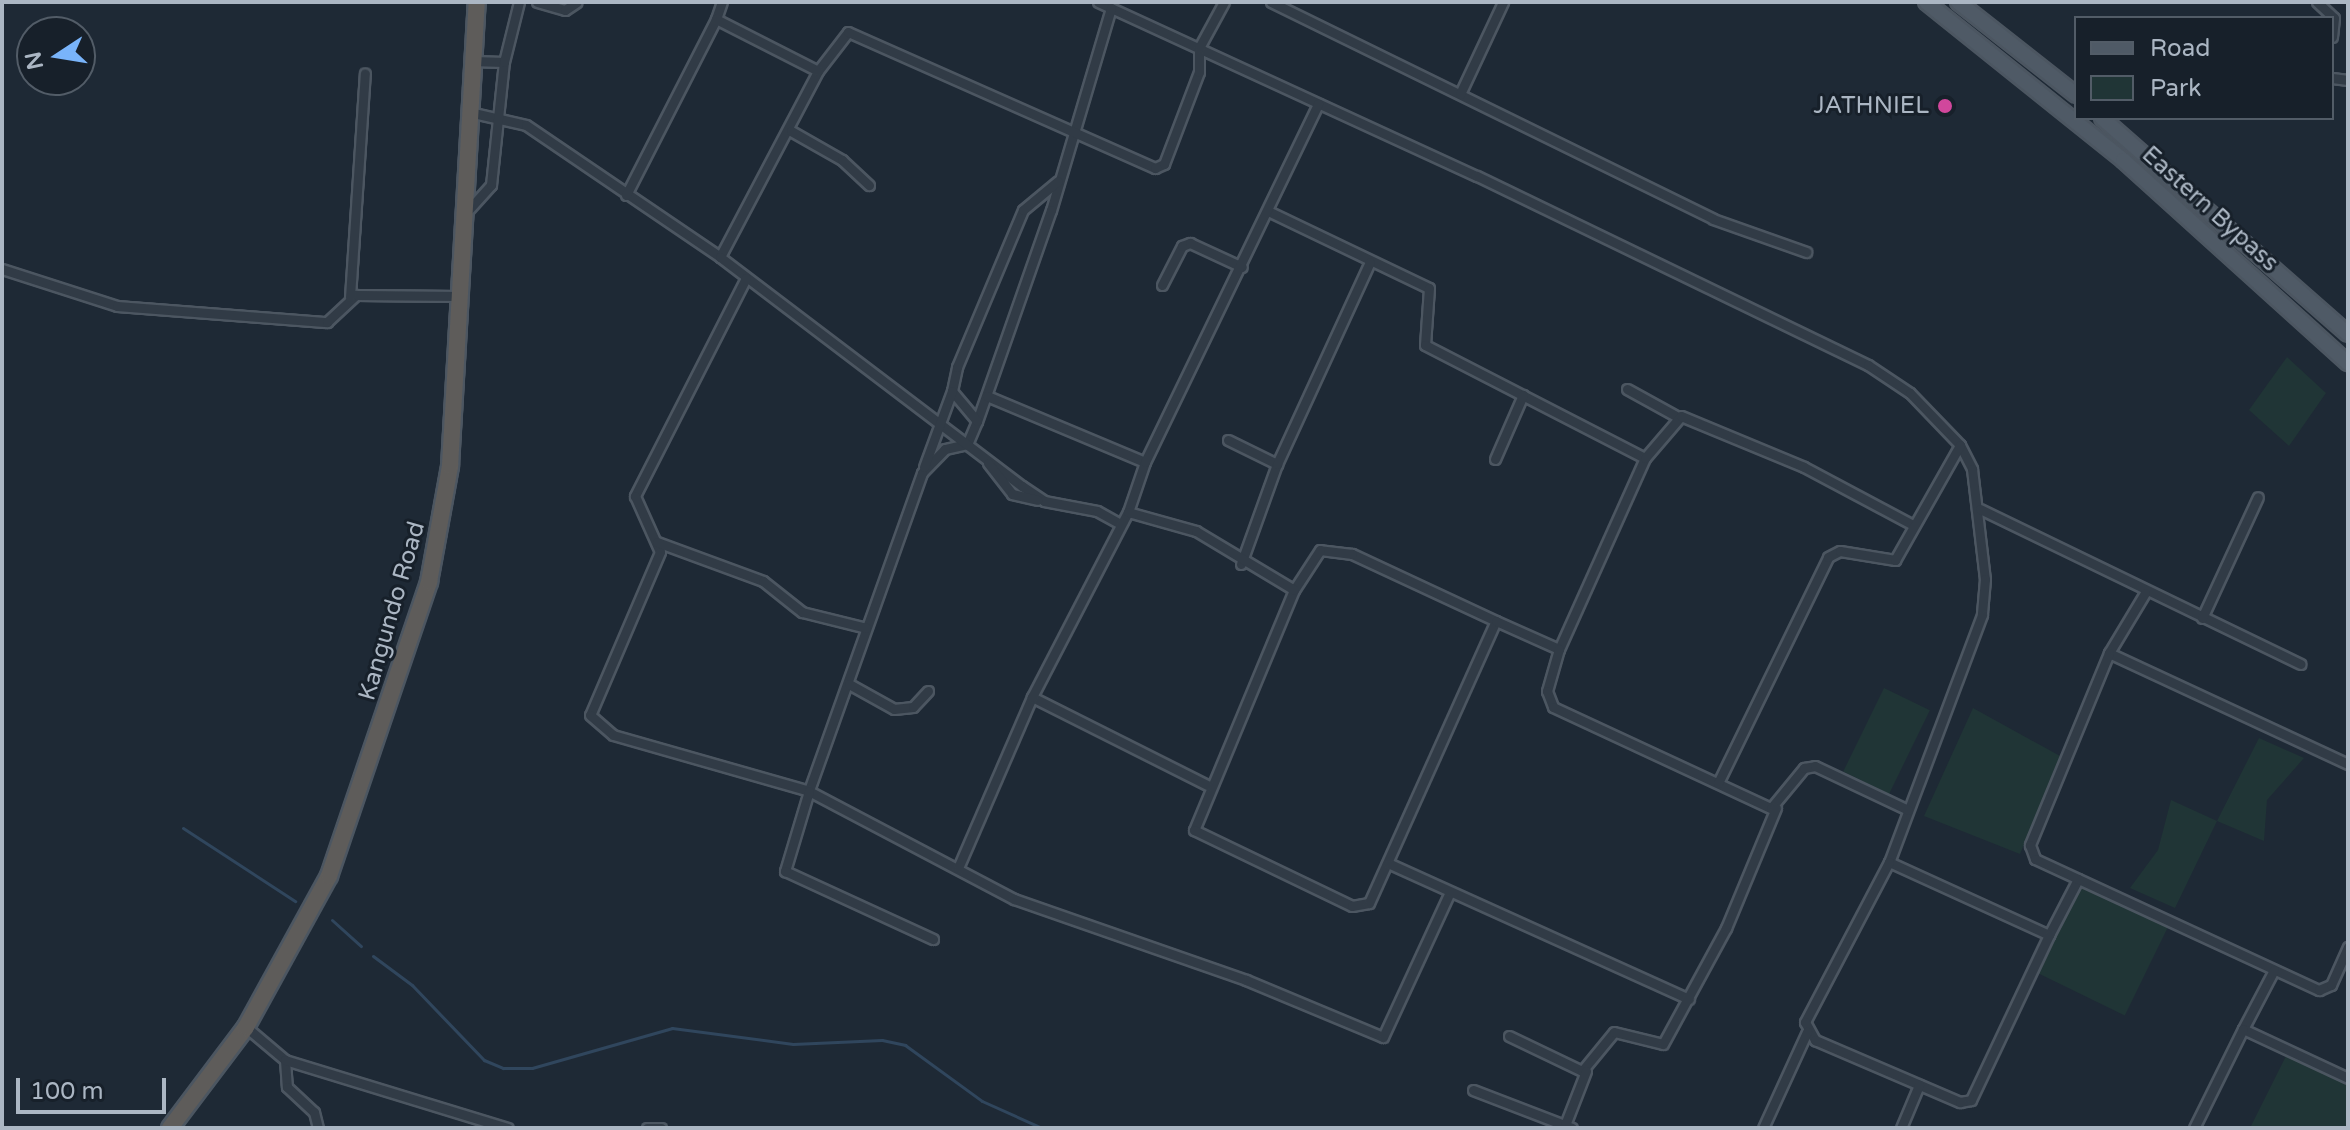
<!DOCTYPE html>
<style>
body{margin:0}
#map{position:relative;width:2350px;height:1130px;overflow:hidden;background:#1e2935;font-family:"Varela Round",sans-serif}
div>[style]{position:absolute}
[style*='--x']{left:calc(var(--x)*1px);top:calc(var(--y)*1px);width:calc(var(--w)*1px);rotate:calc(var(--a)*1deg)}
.green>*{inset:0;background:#203536;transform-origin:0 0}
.stream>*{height:3px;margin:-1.5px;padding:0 1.5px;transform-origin:1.5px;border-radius:1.5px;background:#30465d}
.roads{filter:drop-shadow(2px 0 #4c5661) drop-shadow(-2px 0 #4c5661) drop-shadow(0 2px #4c5661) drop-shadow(0 -2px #4c5661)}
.minor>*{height:9px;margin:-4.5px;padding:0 4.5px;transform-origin:4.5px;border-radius:4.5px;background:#313b46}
.primary>*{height:14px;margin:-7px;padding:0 7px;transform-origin:7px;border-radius:7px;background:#4f5a66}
.trunk>*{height:16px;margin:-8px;padding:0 8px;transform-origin:8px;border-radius:8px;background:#5e5c5a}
.dots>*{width:22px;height:22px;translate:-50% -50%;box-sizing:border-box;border:4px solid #17202a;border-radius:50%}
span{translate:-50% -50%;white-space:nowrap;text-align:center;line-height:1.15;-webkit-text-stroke:6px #17202a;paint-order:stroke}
.poi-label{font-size:24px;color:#abb6c3}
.right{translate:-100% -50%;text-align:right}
.street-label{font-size:24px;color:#abb6c3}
.frame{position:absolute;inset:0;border:4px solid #abb6c3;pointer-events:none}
.legend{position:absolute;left:2074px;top:16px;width:260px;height:104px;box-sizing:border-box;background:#17202a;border:2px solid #525c67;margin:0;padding:10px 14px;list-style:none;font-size:24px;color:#abb6c3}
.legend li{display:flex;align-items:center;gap:16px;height:40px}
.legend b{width:40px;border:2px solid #525c67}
.north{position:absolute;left:16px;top:16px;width:80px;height:80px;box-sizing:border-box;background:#17202a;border:2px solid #525c67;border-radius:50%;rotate:258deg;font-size:22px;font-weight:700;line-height:32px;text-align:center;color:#abb6c3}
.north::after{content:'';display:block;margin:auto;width:28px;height:36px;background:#79b4fa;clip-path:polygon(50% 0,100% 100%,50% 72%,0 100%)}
.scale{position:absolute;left:16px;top:1078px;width:150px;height:36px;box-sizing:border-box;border:4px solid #abb6c3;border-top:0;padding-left:10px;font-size:24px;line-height:28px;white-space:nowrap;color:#abb6c3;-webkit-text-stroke:6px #17202a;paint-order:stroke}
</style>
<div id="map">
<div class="green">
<i style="clip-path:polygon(2287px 357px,2326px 393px,2289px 446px,2249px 410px)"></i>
<i style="left:1884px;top:688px;width:51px;height:93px;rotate:26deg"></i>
<i style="clip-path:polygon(1973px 708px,2060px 756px,2020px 854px,1924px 816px)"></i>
<i style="clip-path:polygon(2259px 738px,2304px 758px,2267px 800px,2264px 841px,2217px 821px,2175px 908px,2130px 888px,2158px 850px,2171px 800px,2217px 821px)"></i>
<i style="left:2081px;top:884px;width:97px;height:99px;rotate:26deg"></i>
<i style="clip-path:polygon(2288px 1052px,2348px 1083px,2348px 1128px,2250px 1128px)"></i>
</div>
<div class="stream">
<i style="--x:183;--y:828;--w:134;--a:33.1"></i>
<i style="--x:332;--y:920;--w:39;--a:42"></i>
<i style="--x:373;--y:956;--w:49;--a:36.6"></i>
<i style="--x:412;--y:985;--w:104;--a:46.2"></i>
<i style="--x:484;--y:1060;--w:21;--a:23"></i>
<i style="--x:503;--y:1068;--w:29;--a:0"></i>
<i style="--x:532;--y:1068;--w:146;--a:-15.9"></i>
<i style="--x:672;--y:1028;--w:122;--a:7.5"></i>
<i style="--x:793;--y:1044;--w:89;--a:-2.6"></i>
<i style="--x:882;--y:1040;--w:24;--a:12"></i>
<i style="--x:905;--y:1045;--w:95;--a:36"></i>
<i style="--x:982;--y:1101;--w:66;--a:24.2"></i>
</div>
<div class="roads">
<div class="minor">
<i style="--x:537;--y:2;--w:29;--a:16"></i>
<i style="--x:565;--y:10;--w:14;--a:-34"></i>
<i style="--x:1098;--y:2;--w:417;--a:24.7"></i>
<i style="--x:1477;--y:176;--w:434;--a:25.8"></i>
<i style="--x:1868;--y:365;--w:50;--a:33.7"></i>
<i style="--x:1910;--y:393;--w:72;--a:46.1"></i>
<i style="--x:1960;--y:445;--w:27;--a:63"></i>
<i style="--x:1972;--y:469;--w:111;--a:83.3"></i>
<i style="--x:1985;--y:579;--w:36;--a:95"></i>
<i style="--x:1982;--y:615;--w:264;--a:110.6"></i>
<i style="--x:1889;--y:862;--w:176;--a:24.5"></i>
<i style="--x:2049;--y:935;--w:63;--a:-62.6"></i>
<i style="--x:1271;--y:2;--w:492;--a:26.1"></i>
<i style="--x:1713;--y:219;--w:99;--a:19.5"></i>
<i style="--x:2317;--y:2;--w:23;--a:43"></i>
<i style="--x:2334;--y:18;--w:19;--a:96"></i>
<i style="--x:1111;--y:8;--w:211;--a:106.5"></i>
<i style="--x:1051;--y:210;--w:224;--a:109.3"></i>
<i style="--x:977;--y:421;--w:25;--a:113"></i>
<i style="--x:967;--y:444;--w:23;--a:167"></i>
<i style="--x:945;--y:449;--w:33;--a:134"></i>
<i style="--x:922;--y:473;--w:337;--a:109.6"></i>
<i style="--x:809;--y:791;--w:232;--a:27.8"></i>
<i style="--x:1014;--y:899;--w:246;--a:19.2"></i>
<i style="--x:1246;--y:980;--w:148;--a:22.6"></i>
<i style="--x:1383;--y:1037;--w:157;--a:-65.2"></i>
<i style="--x:716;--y:19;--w:18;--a:-71"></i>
<i style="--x:472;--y:61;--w:32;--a:2"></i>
<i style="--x:2332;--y:78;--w:16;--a:7"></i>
<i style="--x:1460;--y:94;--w:102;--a:-64.9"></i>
<i style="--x:469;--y:112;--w:58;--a:12.8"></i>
<i style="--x:526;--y:125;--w:235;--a:34.2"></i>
<i style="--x:720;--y:257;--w:210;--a:-62.2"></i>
<i style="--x:818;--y:71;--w:49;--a:-52.4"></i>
<i style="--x:848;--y:32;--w:336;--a:23.9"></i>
<i style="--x:1155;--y:168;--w:10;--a:-24"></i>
<i style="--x:1164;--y:164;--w:98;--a:-69.2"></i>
<i style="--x:1199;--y:72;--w:24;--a:-90"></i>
<i style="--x:1199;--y:48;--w:52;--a:-61.5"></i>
<i style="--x:791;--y:131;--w:59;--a:29.6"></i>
<i style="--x:842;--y:160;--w:37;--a:43"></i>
<i style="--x:626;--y:195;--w:198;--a:-62.9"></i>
<i style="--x:716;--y:19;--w:114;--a:27"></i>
<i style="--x:1268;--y:211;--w:178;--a:25.6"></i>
<i style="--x:1429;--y:288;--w:57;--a:94"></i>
<i style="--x:1425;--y:345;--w:247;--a:27.2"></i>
<i style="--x:1645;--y:458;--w:209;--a:114.2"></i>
<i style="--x:463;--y:216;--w:42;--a:-47.9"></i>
<i style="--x:491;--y:185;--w:124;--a:-84"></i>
<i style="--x:504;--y:62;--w:62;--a:-76"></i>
<i style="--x:720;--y:257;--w:379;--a:37.2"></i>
<i style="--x:1022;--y:486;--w:27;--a:34"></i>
<i style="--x:1044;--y:501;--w:54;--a:10.7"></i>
<i style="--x:1097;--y:511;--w:23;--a:29"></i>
<i style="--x:2;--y:269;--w:121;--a:17.8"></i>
<i style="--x:117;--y:306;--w:211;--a:4.4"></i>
<i style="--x:327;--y:322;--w:40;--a:-43"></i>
<i style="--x:356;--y:295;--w:103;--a:0.6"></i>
<i style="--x:746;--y:278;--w:245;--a:117"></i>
<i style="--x:635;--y:496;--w:61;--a:65.9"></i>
<i style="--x:660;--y:552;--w:177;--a:113.2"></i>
<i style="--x:590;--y:715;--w:30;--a:41"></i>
<i style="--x:613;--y:735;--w:204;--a:15.9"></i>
<i style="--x:809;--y:791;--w:84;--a:106.7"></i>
<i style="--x:785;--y:871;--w:163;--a:24.7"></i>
<i style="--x:1162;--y:285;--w:44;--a:-62.9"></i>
<i style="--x:1182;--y:246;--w:9;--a:-21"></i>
<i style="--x:1190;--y:243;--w:57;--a:24.8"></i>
<i style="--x:350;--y:297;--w:224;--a:-86.2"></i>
<i style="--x:1627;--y:389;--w:56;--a:28.9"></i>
<i style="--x:987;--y:396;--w:171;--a:22.7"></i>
<i style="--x:977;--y:421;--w:39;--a:-130"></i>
<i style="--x:952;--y:391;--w:25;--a:-78"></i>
<i style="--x:957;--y:367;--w:170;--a:-67.2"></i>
<i style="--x:1023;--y:210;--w:45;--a:-39.6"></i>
<i style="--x:1228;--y:440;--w:55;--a:26.1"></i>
<i style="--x:1645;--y:458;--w:55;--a:-49.4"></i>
<i style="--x:1681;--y:416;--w:133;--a:22.5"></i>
<i style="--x:1804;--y:467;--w:123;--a:28"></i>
<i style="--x:1495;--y:459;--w:70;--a:-66.4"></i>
<i style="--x:988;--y:463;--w:39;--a:52"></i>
<i style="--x:1012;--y:494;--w:26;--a:13"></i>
<i style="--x:924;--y:467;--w:81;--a:-69.8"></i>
<i style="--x:1980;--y:509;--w:356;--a:25.8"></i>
<i style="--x:1128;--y:512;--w:53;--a:-71.2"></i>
<i style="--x:1145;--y:462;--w:398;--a:-64.2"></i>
<i style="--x:657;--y:542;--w:113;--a:20.2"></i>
<i style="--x:763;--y:581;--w:50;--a:38.5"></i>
<i style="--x:802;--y:612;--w:66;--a:14"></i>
<i style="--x:1241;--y:564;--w:106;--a:-70.2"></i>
<i style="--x:1277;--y:464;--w:222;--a:-65.3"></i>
<i style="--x:2145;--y:593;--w:70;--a:121"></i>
<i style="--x:2109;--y:653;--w:264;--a:24.9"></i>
<i style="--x:2202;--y:618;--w:133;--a:-65.2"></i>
<i style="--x:1496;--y:621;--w:159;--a:-155"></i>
<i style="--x:1352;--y:554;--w:32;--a:-173"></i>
<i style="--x:1320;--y:550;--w:48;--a:123"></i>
<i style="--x:1294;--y:590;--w:260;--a:112.6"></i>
<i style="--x:1194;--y:830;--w:175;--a:25.7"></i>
<i style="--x:1352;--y:906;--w:17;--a:-10"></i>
<i style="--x:1369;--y:903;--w:309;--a:-65.8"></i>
<i style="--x:1496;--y:621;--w:69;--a:24"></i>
<i style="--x:1559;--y:649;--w:44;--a:105.9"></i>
<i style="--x:1547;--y:691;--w:17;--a:69"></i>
<i style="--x:1553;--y:707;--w:240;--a:24.9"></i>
<i style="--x:1771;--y:808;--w:52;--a:-50.5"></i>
<i style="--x:1804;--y:768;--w:11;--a:-10"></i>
<i style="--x:1815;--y:766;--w:103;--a:25.3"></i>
<i style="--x:2109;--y:653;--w:208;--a:112.4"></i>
<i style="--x:2030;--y:845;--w:15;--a:70"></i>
<i style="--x:2035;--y:859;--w:313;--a:24.8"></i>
<i style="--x:2319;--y:990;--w:13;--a:-23"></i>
<i style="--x:2331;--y:985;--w:42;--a:-65.9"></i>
<i style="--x:849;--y:684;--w:51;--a:29.1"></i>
<i style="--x:894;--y:709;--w:19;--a:-6"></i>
<i style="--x:913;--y:707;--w:22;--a:-47"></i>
<i style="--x:1032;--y:697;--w:196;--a:26.7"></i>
<i style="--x:1718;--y:783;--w:251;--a:-64"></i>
<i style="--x:1828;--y:557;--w:13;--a:-27"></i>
<i style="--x:1840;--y:551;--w:56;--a:9.3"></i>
<i style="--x:1895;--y:560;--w:132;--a:-60.5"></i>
<i style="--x:1889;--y:862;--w:181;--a:117.7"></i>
<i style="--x:1805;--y:1022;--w:21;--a:61"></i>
<i style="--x:1815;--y:1040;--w:158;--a:23.2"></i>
<i style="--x:1960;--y:1102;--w:11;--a:-10"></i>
<i style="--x:1971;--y:1100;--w:183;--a:-64.7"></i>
<i style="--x:1390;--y:864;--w:328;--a:24.3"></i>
<i style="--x:958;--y:868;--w:186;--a:-66.6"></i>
<i style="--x:1032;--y:697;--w:208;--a:-62.6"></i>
<i style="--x:1128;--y:512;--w:71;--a:15.6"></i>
<i style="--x:1196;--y:531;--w:114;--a:31"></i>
<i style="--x:2274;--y:970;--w:67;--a:117.7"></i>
<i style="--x:2243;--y:1029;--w:116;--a:25"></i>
<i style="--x:246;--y:1027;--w:51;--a:40.2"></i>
<i style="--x:285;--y:1060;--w:27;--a:86"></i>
<i style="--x:287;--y:1087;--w:37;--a:43"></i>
<i style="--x:314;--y:1112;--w:16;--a:76"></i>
<i style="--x:1509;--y:1036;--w:81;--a:25.6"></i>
<i style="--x:1582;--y:1071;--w:50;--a:-50.6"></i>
<i style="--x:1614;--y:1032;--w:50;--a:13.8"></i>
<i style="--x:1663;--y:1044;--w:132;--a:-61.5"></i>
<i style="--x:1726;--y:928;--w:130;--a:-67.4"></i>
<i style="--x:285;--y:1060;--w:233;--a:17"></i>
<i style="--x:1473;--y:1090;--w:106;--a:21"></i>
<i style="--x:1565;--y:1125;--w:58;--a:-68.7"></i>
<i style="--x:647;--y:1128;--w:14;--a:0"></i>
<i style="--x:1763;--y:1128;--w:106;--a:-65.4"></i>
<i style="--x:1901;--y:1128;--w:47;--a:-67.3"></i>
<i style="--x:2194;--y:1128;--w:110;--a:-63.7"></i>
</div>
<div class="primary">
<i style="--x:1926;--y:2;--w:253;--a:38.7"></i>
<i style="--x:2123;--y:160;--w:303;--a:42.1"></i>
<i style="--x:1958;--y:2;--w:150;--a:38.2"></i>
<i style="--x:2102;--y:118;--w:327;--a:41.3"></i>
</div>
<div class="trunk">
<i style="--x:170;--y:1128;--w:126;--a:-53"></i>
<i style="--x:246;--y:1027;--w:172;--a:-61.2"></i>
<i style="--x:329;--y:876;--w:311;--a:-71.2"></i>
<i style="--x:429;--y:582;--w:118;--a:-79.7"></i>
<i style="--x:450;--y:466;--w:465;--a:-86.7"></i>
</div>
</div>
<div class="dots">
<i style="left:1945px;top:106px;background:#d1479c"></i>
</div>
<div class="poi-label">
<span class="right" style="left:1929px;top:106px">JATHNIEL</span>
</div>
<div class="street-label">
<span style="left:2210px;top:209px;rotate:42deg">Eastern Bypass</span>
<span style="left:392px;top:611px;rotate:-74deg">Kangundo Road</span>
</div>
<div class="frame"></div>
<ul class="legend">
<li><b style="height:10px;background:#4f5a66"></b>Road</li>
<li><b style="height:22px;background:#203536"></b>Park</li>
</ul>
<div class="north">N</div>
<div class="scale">100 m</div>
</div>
